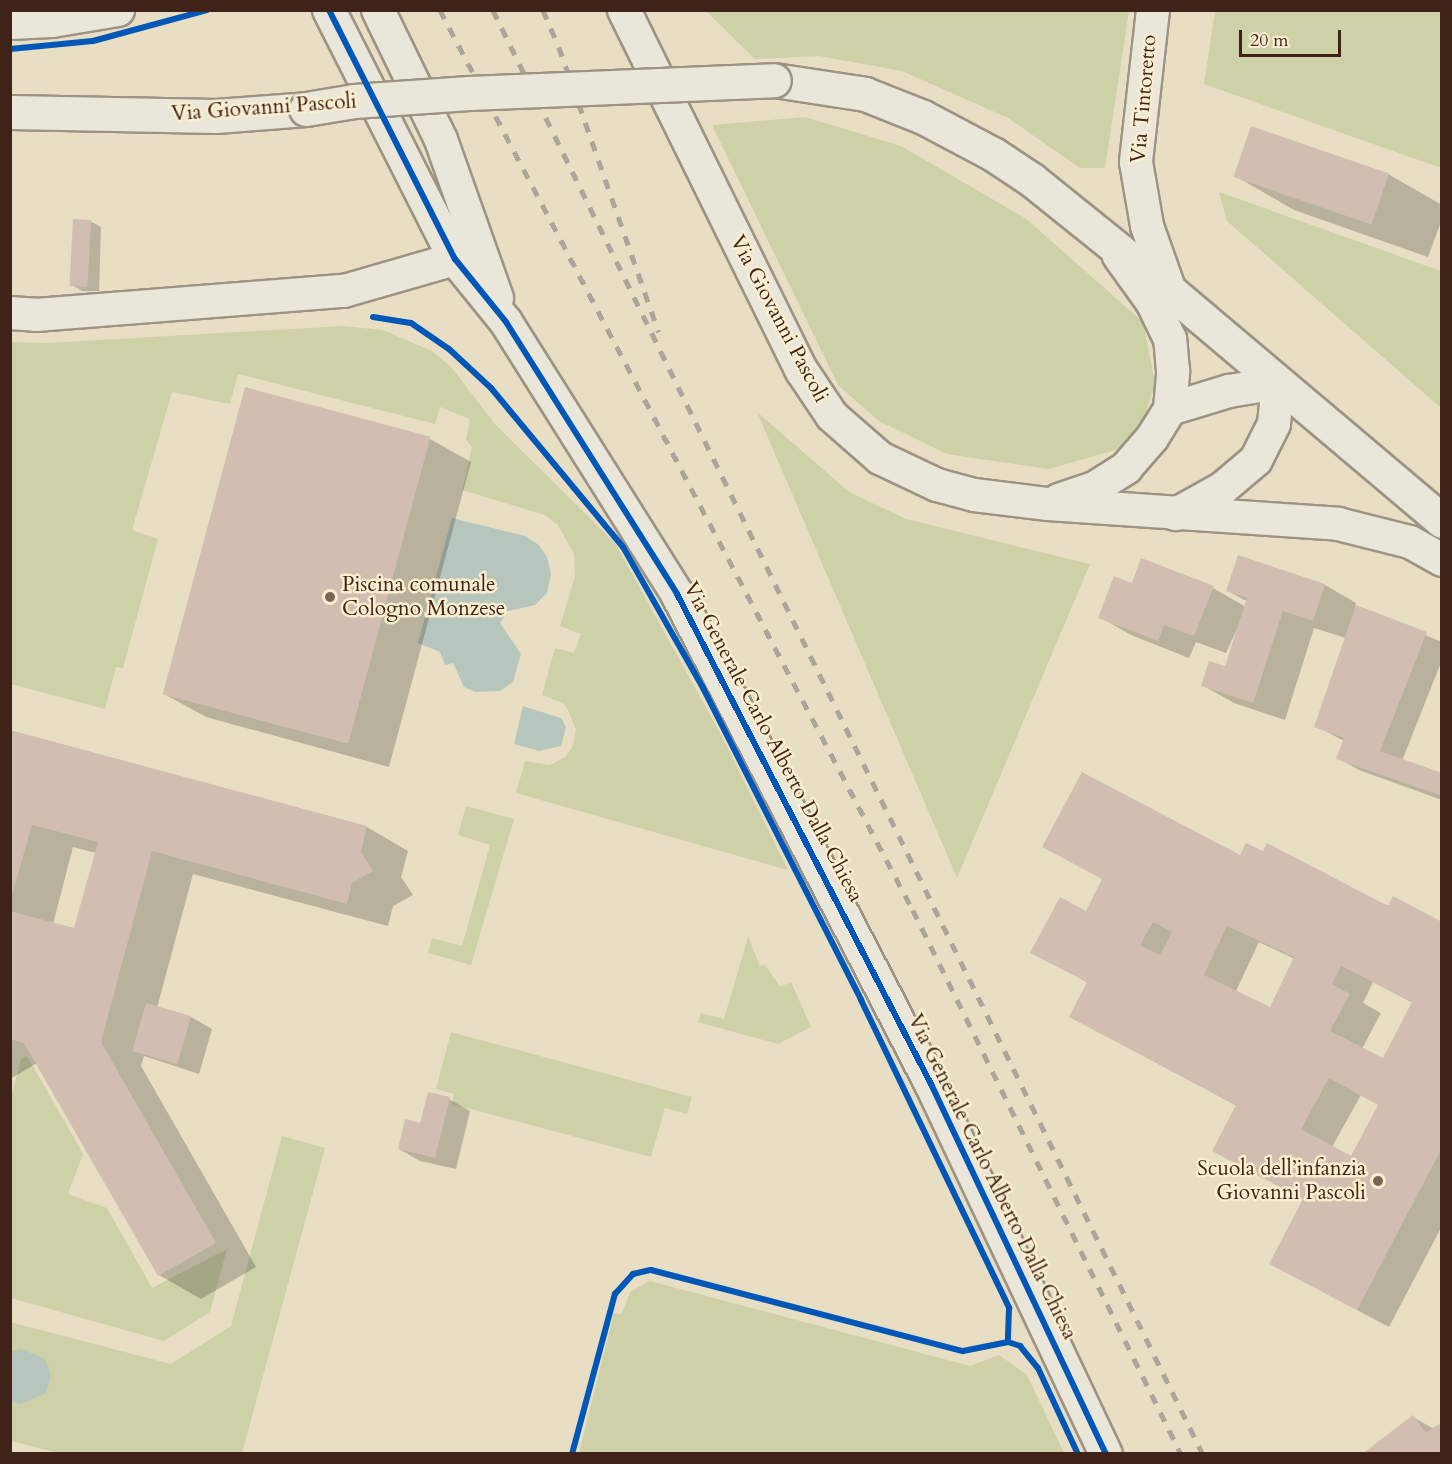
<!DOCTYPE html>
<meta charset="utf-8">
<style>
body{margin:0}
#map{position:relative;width:1452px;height:1464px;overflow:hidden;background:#e7dec4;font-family:Cardo,serif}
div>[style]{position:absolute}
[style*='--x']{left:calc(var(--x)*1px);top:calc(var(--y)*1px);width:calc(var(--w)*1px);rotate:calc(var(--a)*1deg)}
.green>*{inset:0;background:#ced0a7}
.water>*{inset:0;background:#b7c6bc}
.shadow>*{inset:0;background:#0003}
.building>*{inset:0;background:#d1beb0;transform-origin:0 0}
.roads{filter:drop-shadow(2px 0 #9c9383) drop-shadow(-2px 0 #9c9383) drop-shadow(0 2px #9c9383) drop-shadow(0 -2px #9c9383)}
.minor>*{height:32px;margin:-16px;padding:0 16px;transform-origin:16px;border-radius:16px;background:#eae6d9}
.tertiary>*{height:33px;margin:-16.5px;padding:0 16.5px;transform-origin:16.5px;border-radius:16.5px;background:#eae6d9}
.rail>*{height:4.5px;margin-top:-2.25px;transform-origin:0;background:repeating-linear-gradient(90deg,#aca59a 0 10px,transparent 0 20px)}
.bridges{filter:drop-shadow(2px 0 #9c9383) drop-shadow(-2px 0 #9c9383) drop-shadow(0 2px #9c9383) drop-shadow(0 -2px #9c9383)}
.tertiary-bridge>*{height:33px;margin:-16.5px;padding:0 16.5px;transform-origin:16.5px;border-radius:16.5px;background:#eae6d9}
.cycleway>*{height:6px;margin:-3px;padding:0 3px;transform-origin:3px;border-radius:3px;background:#0057b8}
.dots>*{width:16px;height:16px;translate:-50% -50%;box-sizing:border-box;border:3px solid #f9eecf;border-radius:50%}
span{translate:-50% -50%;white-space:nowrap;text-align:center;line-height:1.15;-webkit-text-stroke:5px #f9eecf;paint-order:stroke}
.street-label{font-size:21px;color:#402318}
.poi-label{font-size:21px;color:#402318}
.left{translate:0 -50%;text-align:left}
.right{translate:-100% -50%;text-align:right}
.frame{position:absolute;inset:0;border:12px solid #402318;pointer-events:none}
.scale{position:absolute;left:1239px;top:30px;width:102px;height:27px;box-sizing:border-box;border:3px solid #402318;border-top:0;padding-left:8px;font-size:18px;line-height:21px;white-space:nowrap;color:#402318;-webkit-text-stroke:4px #f9eecf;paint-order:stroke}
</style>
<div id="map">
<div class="green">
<i style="clip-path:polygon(706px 11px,1129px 11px,1105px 168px,1080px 168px,1008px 118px,902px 71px,819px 56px,755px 59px)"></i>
<i style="clip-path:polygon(1215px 11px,1441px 11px,1441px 168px,1204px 84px)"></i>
<i style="clip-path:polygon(805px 117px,901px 146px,1025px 218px,1143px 322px,1155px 383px,1144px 418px,1122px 448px,1049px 469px,947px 454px,879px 421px,838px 385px,712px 125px)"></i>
<i style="clip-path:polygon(1219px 192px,1441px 271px,1441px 408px,1227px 221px)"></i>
<i style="clip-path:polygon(342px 326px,383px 330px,432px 351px,452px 368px,494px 423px,615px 543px,720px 733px,788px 870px,516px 793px,525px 761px,550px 765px,565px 757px,573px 746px,576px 730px,568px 710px,563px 703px,542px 695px,555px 648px,574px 653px,581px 634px,560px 626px,575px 576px,574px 554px,558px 525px,545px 515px,462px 490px,472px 447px,466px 440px,470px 419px,440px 407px,435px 424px,238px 374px,230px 404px,172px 392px,132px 530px,158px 539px,123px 668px,116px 667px,105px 709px,11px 684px,11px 342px,48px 343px)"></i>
<i style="clip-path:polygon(757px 412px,849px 492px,906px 519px,1090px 564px,957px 878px)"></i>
<i style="clip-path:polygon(466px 806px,514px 819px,471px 965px,428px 953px,432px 938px,462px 946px,490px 845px,458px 835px)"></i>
<i style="clip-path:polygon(748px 937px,760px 966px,765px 965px,780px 987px,791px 982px,811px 1027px,778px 1044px,698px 1022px,701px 1013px,724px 1019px)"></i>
<i style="clip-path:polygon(451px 1032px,692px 1097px,687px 1114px,665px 1108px,651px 1157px,452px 1104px,454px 1094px,436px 1089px)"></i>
<i style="clip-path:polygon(27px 1056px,83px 1154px,68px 1194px,107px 1208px,152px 1288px,227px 1249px,210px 1312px,164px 1341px,11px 1298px,11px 1098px,21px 1059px)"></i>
<i style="clip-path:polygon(282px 1136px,325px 1148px,242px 1453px,58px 1453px,11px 1441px,10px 1322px,171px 1364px,231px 1326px)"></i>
<i style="clip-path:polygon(650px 1281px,970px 1366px,999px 1355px,1027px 1375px,1064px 1453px,579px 1453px,614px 1313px,622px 1314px,630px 1292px)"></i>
</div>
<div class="water">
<i style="clip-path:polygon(452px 518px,525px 536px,539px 545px,547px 557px,551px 574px,547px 593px,535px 605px,508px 611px,500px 623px,521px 654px,513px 682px,500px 691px,475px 692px,464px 687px,453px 663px,445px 665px,440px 652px,418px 643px)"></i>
<i style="clip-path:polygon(523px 706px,561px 718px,566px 727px,561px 746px,539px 751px,514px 744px)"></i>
<i style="clip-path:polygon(21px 1349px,45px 1359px,51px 1375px,46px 1393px,21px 1404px,10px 1401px,11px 1352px)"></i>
</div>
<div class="shadow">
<i style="clip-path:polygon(1388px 174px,1442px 205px,1442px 219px,1428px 257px,1294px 210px,1237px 177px)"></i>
<i style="clip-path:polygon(90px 221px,101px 227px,99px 291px,82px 291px,72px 285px)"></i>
<i style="clip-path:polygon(246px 389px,430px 439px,471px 462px,389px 767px,206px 717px,164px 694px)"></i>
<i style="clip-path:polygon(1239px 557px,1325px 585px,1356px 603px,1355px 606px,1442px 642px,1442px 660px,1402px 761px,1442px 775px,1442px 800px,1359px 770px,1338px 758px,1344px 741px,1316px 726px,1346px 638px,1314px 628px,1285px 720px,1234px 703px,1202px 685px,1226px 668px,1243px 616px,1226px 653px,1196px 642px,1189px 658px,1131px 635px,1100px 617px,1133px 585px,1213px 588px,1246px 607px,1248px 602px,1228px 591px)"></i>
<i style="clip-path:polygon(evenodd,10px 731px,367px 827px,408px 851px,401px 877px,413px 895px,393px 906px,388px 926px,193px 874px,157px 1008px,191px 1017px,212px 1029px,199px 1074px,144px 1056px,141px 1066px,256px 1267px,201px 1299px,159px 1275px,37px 1063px,10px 1079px,10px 731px,73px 847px,96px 853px,75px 930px,53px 924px,73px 847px)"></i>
<i style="clip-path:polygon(evenodd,1240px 857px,1442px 923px,1442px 1226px,1389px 1327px,1271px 1264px,1304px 1200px,1214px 1151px,1237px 1106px,1071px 1017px,1088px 983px,1032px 952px,1086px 913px,1240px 857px,1259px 942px,1295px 959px,1271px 1009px,1236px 991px,1259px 942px,1240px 857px,1373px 982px,1413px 1003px,1383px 1060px,1362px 1049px,1381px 1013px,1363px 1003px,1373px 982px,1240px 857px,1361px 1095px,1380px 1105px,1352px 1158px,1332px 1147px,1361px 1095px)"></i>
<i style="clip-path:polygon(449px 1099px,470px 1111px,456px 1169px,420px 1161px,399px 1149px)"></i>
<i style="clip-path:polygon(1413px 1417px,1434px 1429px,1442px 1454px)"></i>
</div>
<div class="building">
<i style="left:1251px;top:126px;width:146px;height:54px;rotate:19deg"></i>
<i style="left:73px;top:219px;width:18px;height:67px;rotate:3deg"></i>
<i style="left:245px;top:387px;width:192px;height:318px;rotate:15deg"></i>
<i style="clip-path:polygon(1238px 555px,1325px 584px,1313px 621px,1283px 611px,1253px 703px,1201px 686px,1209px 661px,1225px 666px,1247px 598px,1226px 591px)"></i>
<i style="clip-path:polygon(1141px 558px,1214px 586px,1194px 636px,1164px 625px,1158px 641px,1098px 618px,1114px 576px,1132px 583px)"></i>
<i style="clip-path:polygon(1356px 605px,1427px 632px,1380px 751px,1442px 773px,1442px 796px,1336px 759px,1344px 738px,1314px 727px)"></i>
<i style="clip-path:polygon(10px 730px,367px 826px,361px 852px,373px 871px,352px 883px,347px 904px,152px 851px,101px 1042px,216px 1243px,158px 1276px,24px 1043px,10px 1039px,10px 911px,74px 928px,98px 842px,32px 825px,10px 902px)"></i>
<i style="clip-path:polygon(evenodd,1082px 772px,1240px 855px,1246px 843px,1263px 851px,1267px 843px,1388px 906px,1393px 896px,1442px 922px,1442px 1148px,1357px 1310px,1269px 1264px,1303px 1199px,1212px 1151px,1236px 1105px,1069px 1017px,1087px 982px,1030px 953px,1060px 897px,1086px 911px,1102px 879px,1042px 847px,1082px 772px,1153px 922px,1172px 932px,1160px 955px,1140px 945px,1153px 922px,1082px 772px,1227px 926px,1294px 957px,1270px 1007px,1204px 975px,1227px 926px,1082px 772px,1341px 966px,1412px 1002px,1383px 1058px,1330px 1031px,1350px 994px,1332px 984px,1341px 966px,1082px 772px,1329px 1078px,1378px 1105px,1351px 1156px,1301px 1129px,1329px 1078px)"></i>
<i style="left:146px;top:1003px;width:47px;height:50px;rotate:16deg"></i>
<i style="clip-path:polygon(428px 1092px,450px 1097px,435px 1158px,398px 1149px,405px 1119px,420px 1123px)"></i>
<i style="clip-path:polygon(1413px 1415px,1426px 1433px,1439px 1424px,1442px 1427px,1442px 1454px,1362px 1454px)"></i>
</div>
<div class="roads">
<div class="minor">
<i style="--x:329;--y:10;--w:279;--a:63.2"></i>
<i style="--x:455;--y:259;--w:81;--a:51"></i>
<i style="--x:506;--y:322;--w:321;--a:57.8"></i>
<i style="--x:677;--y:594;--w:552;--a:62.6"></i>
<i style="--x:931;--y:1084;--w:409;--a:64.7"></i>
<i style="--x:378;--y:10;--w:144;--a:64.1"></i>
<i style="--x:441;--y:140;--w:168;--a:70.5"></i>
<i style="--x:624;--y:10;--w:402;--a:63.8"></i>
<i style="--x:802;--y:371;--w:54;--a:56.3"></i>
<i style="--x:832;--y:416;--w:64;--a:41.2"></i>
<i style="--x:880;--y:458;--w:63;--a:25.3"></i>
<i style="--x:937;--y:485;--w:38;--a:15"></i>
<i style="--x:974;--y:495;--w:75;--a:6.9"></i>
<i style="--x:1048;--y:504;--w:291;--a:3.9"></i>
<i style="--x:1338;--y:524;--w:74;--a:14"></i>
<i style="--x:1410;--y:542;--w:37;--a:29"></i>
<i style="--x:1153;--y:10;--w:153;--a:96.4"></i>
<i style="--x:1136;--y:162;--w:65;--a:80.2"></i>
<i style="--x:1147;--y:226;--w:69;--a:70.5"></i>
<i style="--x:10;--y:23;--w:42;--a:-2.7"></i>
<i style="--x:52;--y:21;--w:67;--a:-9.5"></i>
<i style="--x:10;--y:313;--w:26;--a:4"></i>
<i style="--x:36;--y:315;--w:309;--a:-4.5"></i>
<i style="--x:344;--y:291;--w:116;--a:-16.1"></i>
<i style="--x:455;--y:259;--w:37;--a:-64"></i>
<i style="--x:1170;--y:409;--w:62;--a:-17"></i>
<i style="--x:1229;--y:391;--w:50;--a:-9.3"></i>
<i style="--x:1278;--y:383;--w:41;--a:95.6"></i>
<i style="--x:1274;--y:424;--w:40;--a:116.6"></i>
<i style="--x:1256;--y:460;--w:43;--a:139.7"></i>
<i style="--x:1223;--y:488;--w:54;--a:151"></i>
<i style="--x:1059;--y:500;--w:39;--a:-19"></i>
<i style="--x:1096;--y:487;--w:36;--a:-32"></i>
<i style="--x:1126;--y:468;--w:40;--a:-49"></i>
<i style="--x:1152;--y:438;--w:34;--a:-58"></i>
<i style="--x:1170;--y:409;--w:38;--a:-85"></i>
<i style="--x:1173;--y:371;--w:32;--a:-95"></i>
<i style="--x:1170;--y:339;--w:41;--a:-115.9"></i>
<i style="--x:1152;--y:302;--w:57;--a:-125.7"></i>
</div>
<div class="tertiary">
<i style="--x:774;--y:80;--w:92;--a:8.7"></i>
<i style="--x:865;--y:94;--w:62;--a:21.6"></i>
<i style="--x:923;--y:117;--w:79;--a:27.9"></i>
<i style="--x:993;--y:154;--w:47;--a:33.7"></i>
<i style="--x:1032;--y:180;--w:177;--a:38.8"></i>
<i style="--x:1170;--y:291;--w:356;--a:40.2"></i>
<i style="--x:10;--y:112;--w:206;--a:1.1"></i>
<i style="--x:216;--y:116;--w:90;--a:-4.4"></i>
</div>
</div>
<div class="rail">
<i style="--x:440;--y:10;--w:1017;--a:62.28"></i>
<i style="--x:913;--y:910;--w:606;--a:63.77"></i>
<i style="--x:493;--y:10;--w:1609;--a:63.82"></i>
<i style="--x:543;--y:10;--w:40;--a:66.6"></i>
<i style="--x:559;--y:47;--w:302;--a:70.7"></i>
</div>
<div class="bridges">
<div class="tertiary-bridge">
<i style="--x:306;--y:109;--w:49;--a:-9.5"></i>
<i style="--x:354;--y:101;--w:115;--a:-4"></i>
<i style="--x:469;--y:93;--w:305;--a:-2.4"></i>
</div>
</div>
<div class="cycleway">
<i style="--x:329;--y:10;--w:279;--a:63.2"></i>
<i style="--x:455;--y:259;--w:81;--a:51"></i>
<i style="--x:506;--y:322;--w:321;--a:57.8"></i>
<i style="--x:677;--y:594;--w:552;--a:62.6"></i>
<i style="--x:931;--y:1084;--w:409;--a:64.7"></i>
<i style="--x:10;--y:49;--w:83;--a:-5.5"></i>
<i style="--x:93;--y:41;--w:118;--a:-15.2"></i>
<i style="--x:373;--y:317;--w:38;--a:9"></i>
<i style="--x:411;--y:323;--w:46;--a:34.4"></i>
<i style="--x:449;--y:349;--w:57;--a:42.9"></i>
<i style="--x:491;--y:388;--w:207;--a:50.3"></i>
<i style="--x:623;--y:547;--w:162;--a:60.4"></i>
<i style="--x:703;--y:688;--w:350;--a:63.1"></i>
<i style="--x:861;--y:1000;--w:342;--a:64.3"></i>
<i style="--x:1009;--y:1308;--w:34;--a:92"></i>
<i style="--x:572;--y:1454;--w:166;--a:-75"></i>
<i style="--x:615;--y:1294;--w:27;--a:-48"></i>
<i style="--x:633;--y:1274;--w:18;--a:-13"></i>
<i style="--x:651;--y:1270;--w:322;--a:14.6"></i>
<i style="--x:963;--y:1351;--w:46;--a:-11.3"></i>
<i style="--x:1008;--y:1342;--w:13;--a:18"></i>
<i style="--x:1020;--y:1346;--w:28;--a:51"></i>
<i style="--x:1038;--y:1368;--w:95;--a:65.1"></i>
</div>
<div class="dots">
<i style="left:330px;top:597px;background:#7a6454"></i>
<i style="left:1378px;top:1181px;background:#7a6454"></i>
</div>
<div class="street-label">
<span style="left:1144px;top:99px;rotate:-85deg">Via Tintoretto</span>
<span style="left:264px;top:108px;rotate:-4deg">Via Giovanni Pascoli</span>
<span style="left:779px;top:319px;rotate:62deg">Via Giovanni Pascoli</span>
<span style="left:773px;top:742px;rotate:62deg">Via Generale Carlo Alberto Dalla Chiesa</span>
<span style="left:992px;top:1177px;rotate:64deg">Via Generale Carlo Alberto Dalla Chiesa</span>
</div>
<div class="poi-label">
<span class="left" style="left:342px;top:597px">Piscina comunale<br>Cologno Monzese</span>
<span class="right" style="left:1366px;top:1181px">Scuola dell’infanzia<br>Giovanni Pascoli</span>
</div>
<div class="frame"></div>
<div class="scale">20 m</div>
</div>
